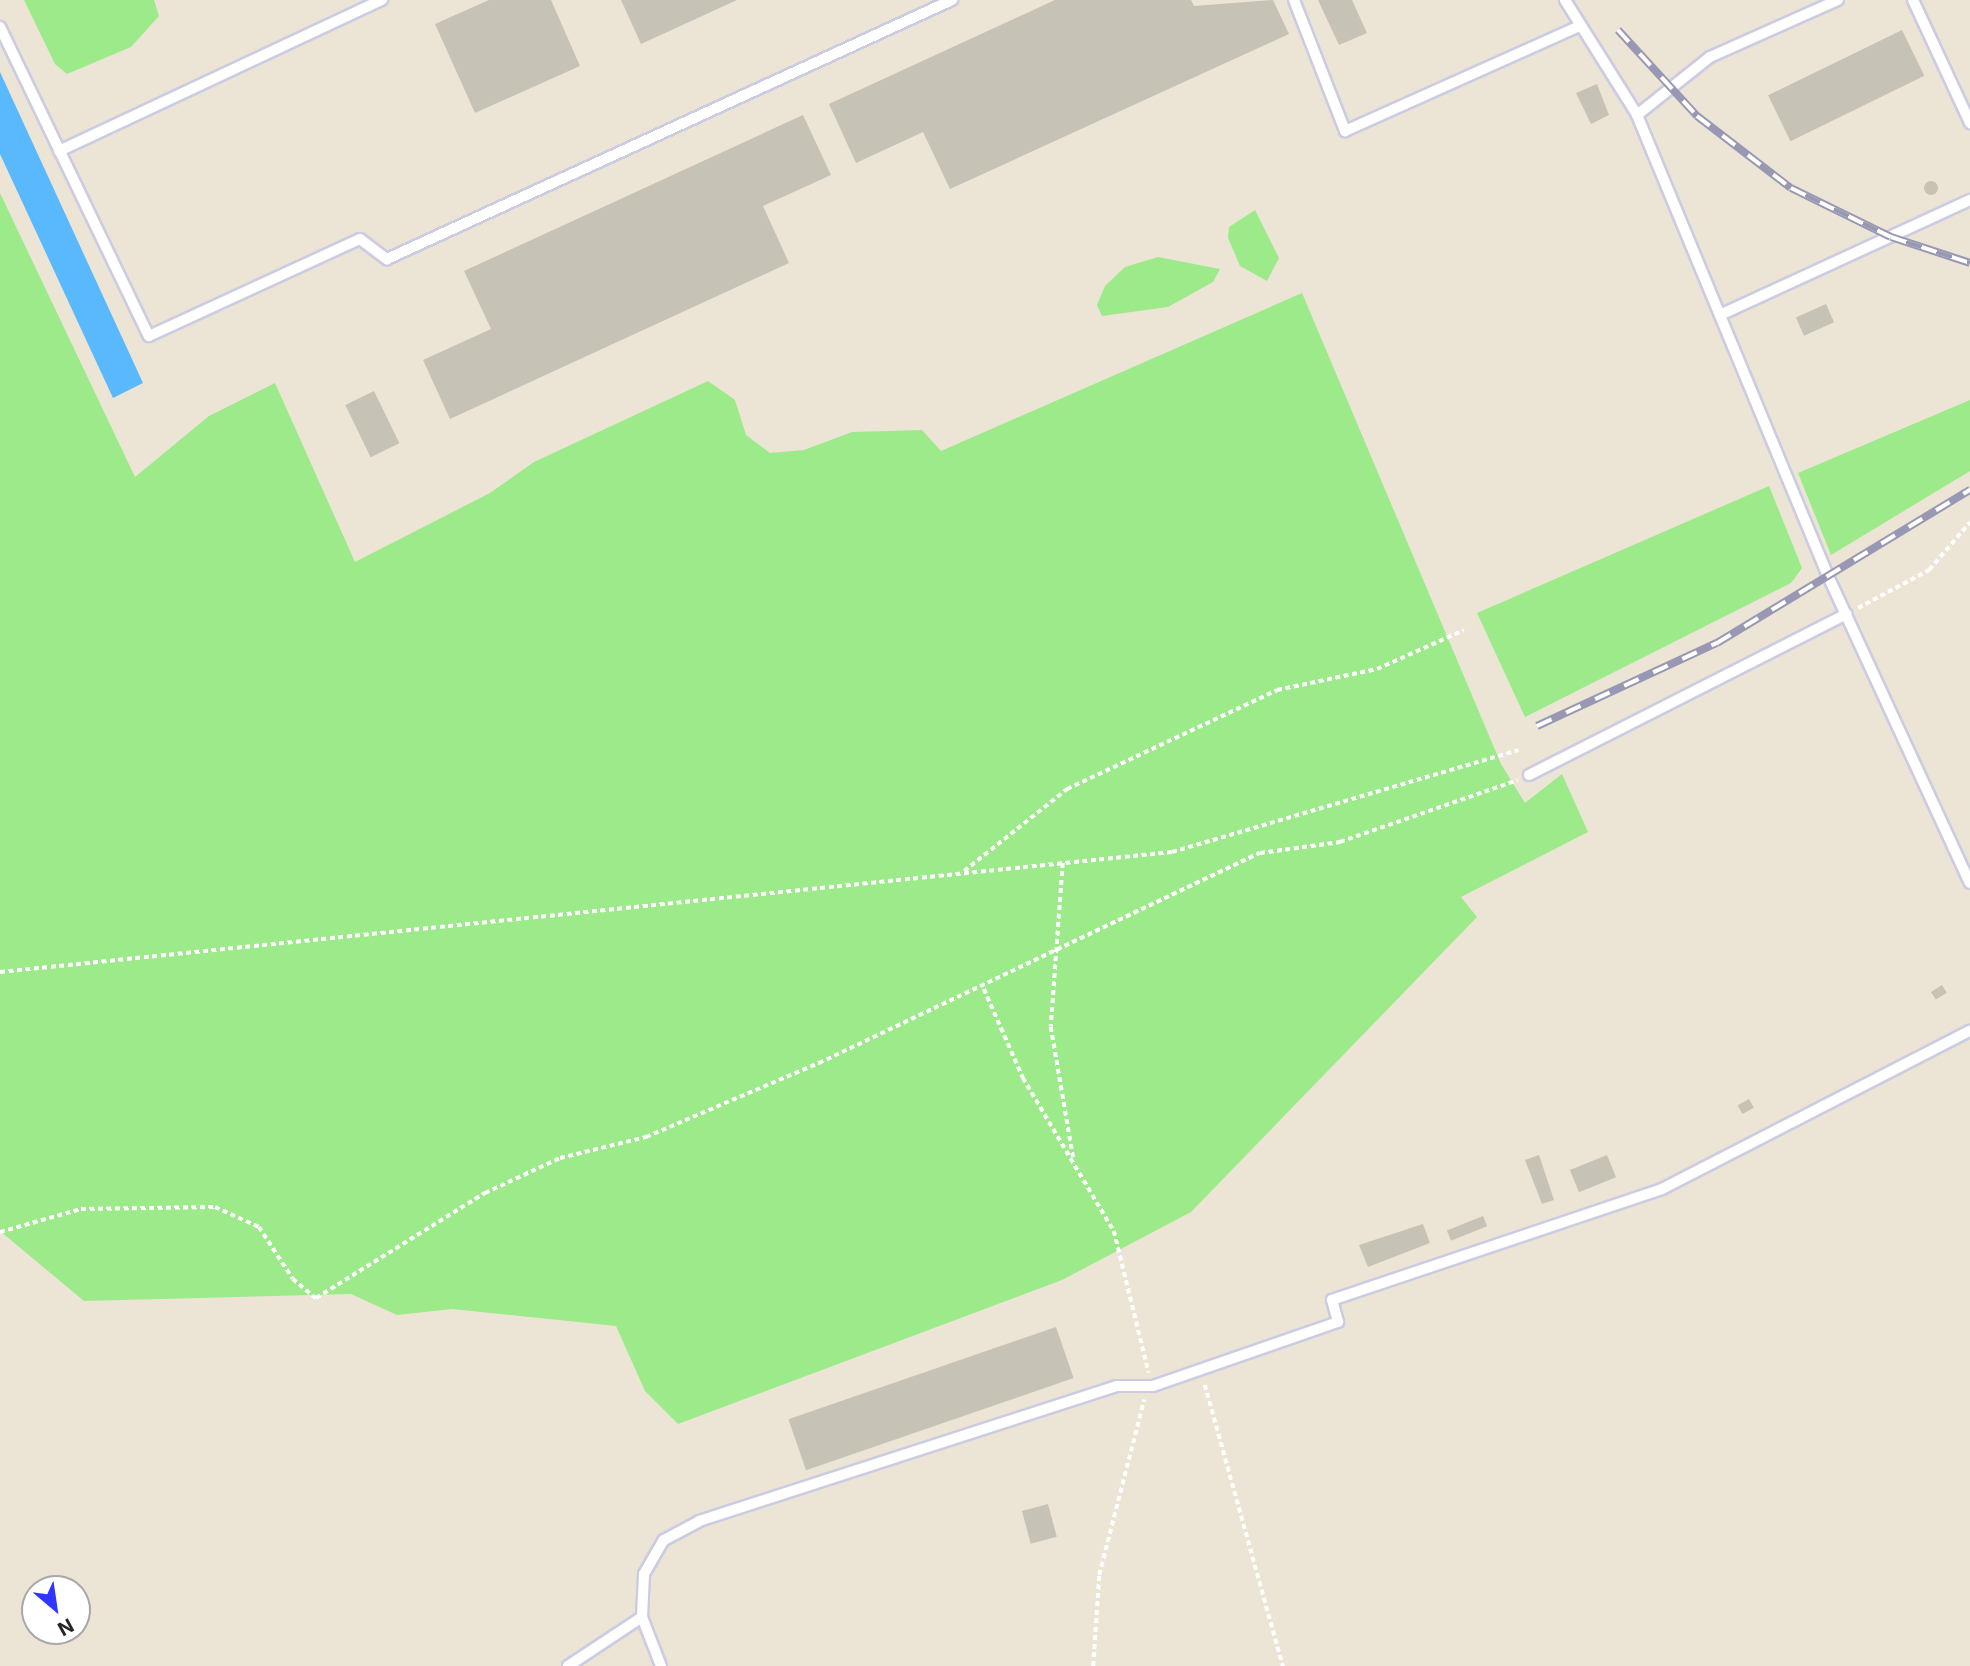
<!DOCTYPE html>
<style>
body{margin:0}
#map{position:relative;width:1970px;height:1666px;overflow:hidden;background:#ece5d5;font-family:Inter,sans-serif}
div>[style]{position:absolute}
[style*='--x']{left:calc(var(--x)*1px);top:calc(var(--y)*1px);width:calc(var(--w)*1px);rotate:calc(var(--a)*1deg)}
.green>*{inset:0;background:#9cea8a}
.water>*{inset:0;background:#5ab8fc}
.building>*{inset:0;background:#c6c2b6;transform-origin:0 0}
.round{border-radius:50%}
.path>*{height:3.5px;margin-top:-1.75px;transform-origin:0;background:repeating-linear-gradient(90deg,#fff 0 5px,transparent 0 8.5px)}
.roads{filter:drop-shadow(2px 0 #cbcce2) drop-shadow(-2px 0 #cbcce2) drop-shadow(0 2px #cbcce2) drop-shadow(0 -2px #cbcce2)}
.service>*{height:10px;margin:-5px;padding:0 5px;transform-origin:5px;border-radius:5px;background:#fff}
.rail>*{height:8px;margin-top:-4px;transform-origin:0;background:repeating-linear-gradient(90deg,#fff 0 16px,#9898b4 0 32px);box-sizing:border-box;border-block:2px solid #9898b4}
span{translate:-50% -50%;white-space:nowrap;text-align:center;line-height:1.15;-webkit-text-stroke:7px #fff;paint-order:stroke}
.north{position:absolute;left:21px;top:1575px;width:70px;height:70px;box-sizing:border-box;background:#fff;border:2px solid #a8a8a8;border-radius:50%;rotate:151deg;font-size:19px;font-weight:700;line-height:28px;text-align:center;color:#262626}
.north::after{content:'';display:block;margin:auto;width:24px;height:32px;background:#2f36ff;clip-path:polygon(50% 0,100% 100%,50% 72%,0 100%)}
</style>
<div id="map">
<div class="green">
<i style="clip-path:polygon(24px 0,154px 0,159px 16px,131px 47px,67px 74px,55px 64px)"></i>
<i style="clip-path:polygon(0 193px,135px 477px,209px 416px,275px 383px,355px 562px,490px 493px,534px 462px,708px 381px,735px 400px,746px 435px,770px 453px,804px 450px,852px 432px,922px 430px,941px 451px,1302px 293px,1501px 764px,1525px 803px,1562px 774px,1588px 832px,1461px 897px,1477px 917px,1191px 1212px,1062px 1280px,678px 1424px,645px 1391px,616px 1326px,452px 1309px,397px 1315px,351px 1294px,84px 1301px,0 1231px)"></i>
<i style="clip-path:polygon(1255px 210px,1279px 258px,1267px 281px,1240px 266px,1228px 238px,1229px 227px)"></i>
<i style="clip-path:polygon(1158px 257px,1220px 269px,1213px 282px,1168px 307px,1102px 316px,1097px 305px,1105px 286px,1125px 267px)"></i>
<i style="clip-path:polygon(1970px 400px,1970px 471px,1831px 555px,1798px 473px)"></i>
<i style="clip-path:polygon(1769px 486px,1802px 568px,1791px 583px,1525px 717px,1477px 613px)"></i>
</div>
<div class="water">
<i style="clip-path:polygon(0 72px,143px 383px,113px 398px,0 154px)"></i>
</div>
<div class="building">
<i style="clip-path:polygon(489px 0,551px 0,580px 66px,475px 113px,435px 24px)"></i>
<i style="clip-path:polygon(621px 0,737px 0,641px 44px)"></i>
<i style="clip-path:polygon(1055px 0,1191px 0,1194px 6px,1273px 0,1289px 34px,950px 189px,923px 132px,856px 163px,829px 104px)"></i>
<i style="clip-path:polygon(1318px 0,1352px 0,1367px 33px,1339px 45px)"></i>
<i style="left:1902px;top:30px;width:51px;height:149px;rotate:64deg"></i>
<i style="clip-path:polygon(1597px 84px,1609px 115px,1591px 124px,1576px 93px)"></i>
<i style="clip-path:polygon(803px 115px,831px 175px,763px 206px,789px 263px,450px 419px,423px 360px,491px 329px,464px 271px)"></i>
<i class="round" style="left:1924px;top:181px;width:14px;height:14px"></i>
<i style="left:1826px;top:304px;width:20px;height:33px;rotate:66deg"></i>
<i style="left:374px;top:391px;width:58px;height:32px;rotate:64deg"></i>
<i style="left:1942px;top:985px;width:9px;height:13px;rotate:58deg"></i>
<i style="left:1749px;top:1099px;width:10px;height:13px;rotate:61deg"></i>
<i style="clip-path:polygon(1539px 1155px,1554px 1200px,1542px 1204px,1525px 1160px)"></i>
<i style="left:1607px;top:1155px;width:24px;height:40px;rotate:68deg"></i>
<i style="left:1483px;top:1216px;width:11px;height:39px;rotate:68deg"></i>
<i style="clip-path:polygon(1423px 1224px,1430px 1243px,1368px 1267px,1359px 1245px)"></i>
<i style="left:1056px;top:1327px;width:54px;height:283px;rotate:71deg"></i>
<i style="left:1048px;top:1504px;width:34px;height:27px;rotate:75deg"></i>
</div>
<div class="path">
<i style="--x:1858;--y:608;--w:81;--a:-28.2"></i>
<i style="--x:1929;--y:570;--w:63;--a:-49.5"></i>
<i style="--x:1063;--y:863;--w:164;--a:94.2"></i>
<i style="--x:1051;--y:1027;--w:136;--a:80.3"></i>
<i style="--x:964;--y:871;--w:132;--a:-38.5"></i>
<i style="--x:1067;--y:789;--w:232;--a:-25.2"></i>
<i style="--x:1277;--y:690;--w:102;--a:-11.9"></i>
<i style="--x:1377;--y:669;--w:95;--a:-24.1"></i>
<i style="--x:0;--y:972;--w:1178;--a:-5.85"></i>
<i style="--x:1172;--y:852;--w:361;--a:-16.4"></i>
<i style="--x:984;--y:989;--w:97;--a:66.3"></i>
<i style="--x:1023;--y:1078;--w:178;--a:59.3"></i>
<i style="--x:1114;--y:1231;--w:146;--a:76.2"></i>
<i style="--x:0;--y:1232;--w:84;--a:-15.9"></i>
<i style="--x:81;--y:1209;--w:134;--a:-0.9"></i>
<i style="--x:215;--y:1207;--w:48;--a:24.4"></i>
<i style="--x:259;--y:1227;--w:62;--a:56.8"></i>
<i style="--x:293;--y:1279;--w:30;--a:40"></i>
<i style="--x:316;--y:1298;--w:199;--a:-31.9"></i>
<i style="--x:485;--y:1193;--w:83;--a:-25"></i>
<i style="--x:560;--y:1158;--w:89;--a:-13.7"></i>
<i style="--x:646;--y:1137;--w:188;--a:-23.2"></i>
<i style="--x:819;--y:1063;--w:488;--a:-25.5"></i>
<i style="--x:1260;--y:853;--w:81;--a:-7.8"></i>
<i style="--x:1340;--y:842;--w:188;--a:-19.2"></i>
<i style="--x:1205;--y:1385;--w:292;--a:74.5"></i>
<i style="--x:1093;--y:1666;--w:91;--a:-86.2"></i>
<i style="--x:1099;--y:1575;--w:181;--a:-75.6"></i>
</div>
<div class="roads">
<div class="service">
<i style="--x:1294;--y:0;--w:141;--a:68.7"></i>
<i style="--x:1345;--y:131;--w:254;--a:-24.1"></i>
<i style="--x:1565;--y:0;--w:136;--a:57.9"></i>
<i style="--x:1637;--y:115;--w:499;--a:67.5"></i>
<i style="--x:1828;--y:576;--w:338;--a:65.2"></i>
<i style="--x:1913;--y:0;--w:136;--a:65.1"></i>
<i style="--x:0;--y:27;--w:343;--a:64.3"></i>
<i style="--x:149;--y:336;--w:232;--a:-24.7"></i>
<i style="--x:360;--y:239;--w:34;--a:37"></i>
<i style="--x:387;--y:259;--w:622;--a:-24.63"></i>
<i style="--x:1637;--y:115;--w:93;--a:-38.5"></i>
<i style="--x:1710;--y:57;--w:140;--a:-24"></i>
<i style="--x:59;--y:151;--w:357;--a:-25.1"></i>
<i style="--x:1722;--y:314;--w:273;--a:-24.7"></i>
<i style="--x:1529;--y:775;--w:356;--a:-26.9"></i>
<i style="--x:568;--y:1666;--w:89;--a:-33.5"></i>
<i style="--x:661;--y:1666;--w:53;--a:-111.2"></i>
<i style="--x:642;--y:1617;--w:43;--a:-87.3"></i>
<i style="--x:644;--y:1574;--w:39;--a:-60"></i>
<i style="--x:664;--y:1540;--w:40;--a:-28"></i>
<i style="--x:699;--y:1521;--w:439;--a:-17.9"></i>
<i style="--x:1117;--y:1386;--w:36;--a:0"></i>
<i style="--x:1153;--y:1386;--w:196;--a:-19.1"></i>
<i style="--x:1338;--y:1322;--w:23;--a:-105"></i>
<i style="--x:1332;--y:1300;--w:348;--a:-18.6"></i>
<i style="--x:1662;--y:1189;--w:346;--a:-27.2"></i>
</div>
</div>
<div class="rail">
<i style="--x:1618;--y:30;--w:117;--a:47.4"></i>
<i style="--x:1697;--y:116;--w:118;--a:37.5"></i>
<i style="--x:1791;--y:188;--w:111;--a:26.1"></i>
<i style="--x:1891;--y:237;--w:83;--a:18.2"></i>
<i style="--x:1537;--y:726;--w:198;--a:-24.8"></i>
<i style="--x:1717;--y:643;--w:296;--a:-31.2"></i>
</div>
<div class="north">N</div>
</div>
